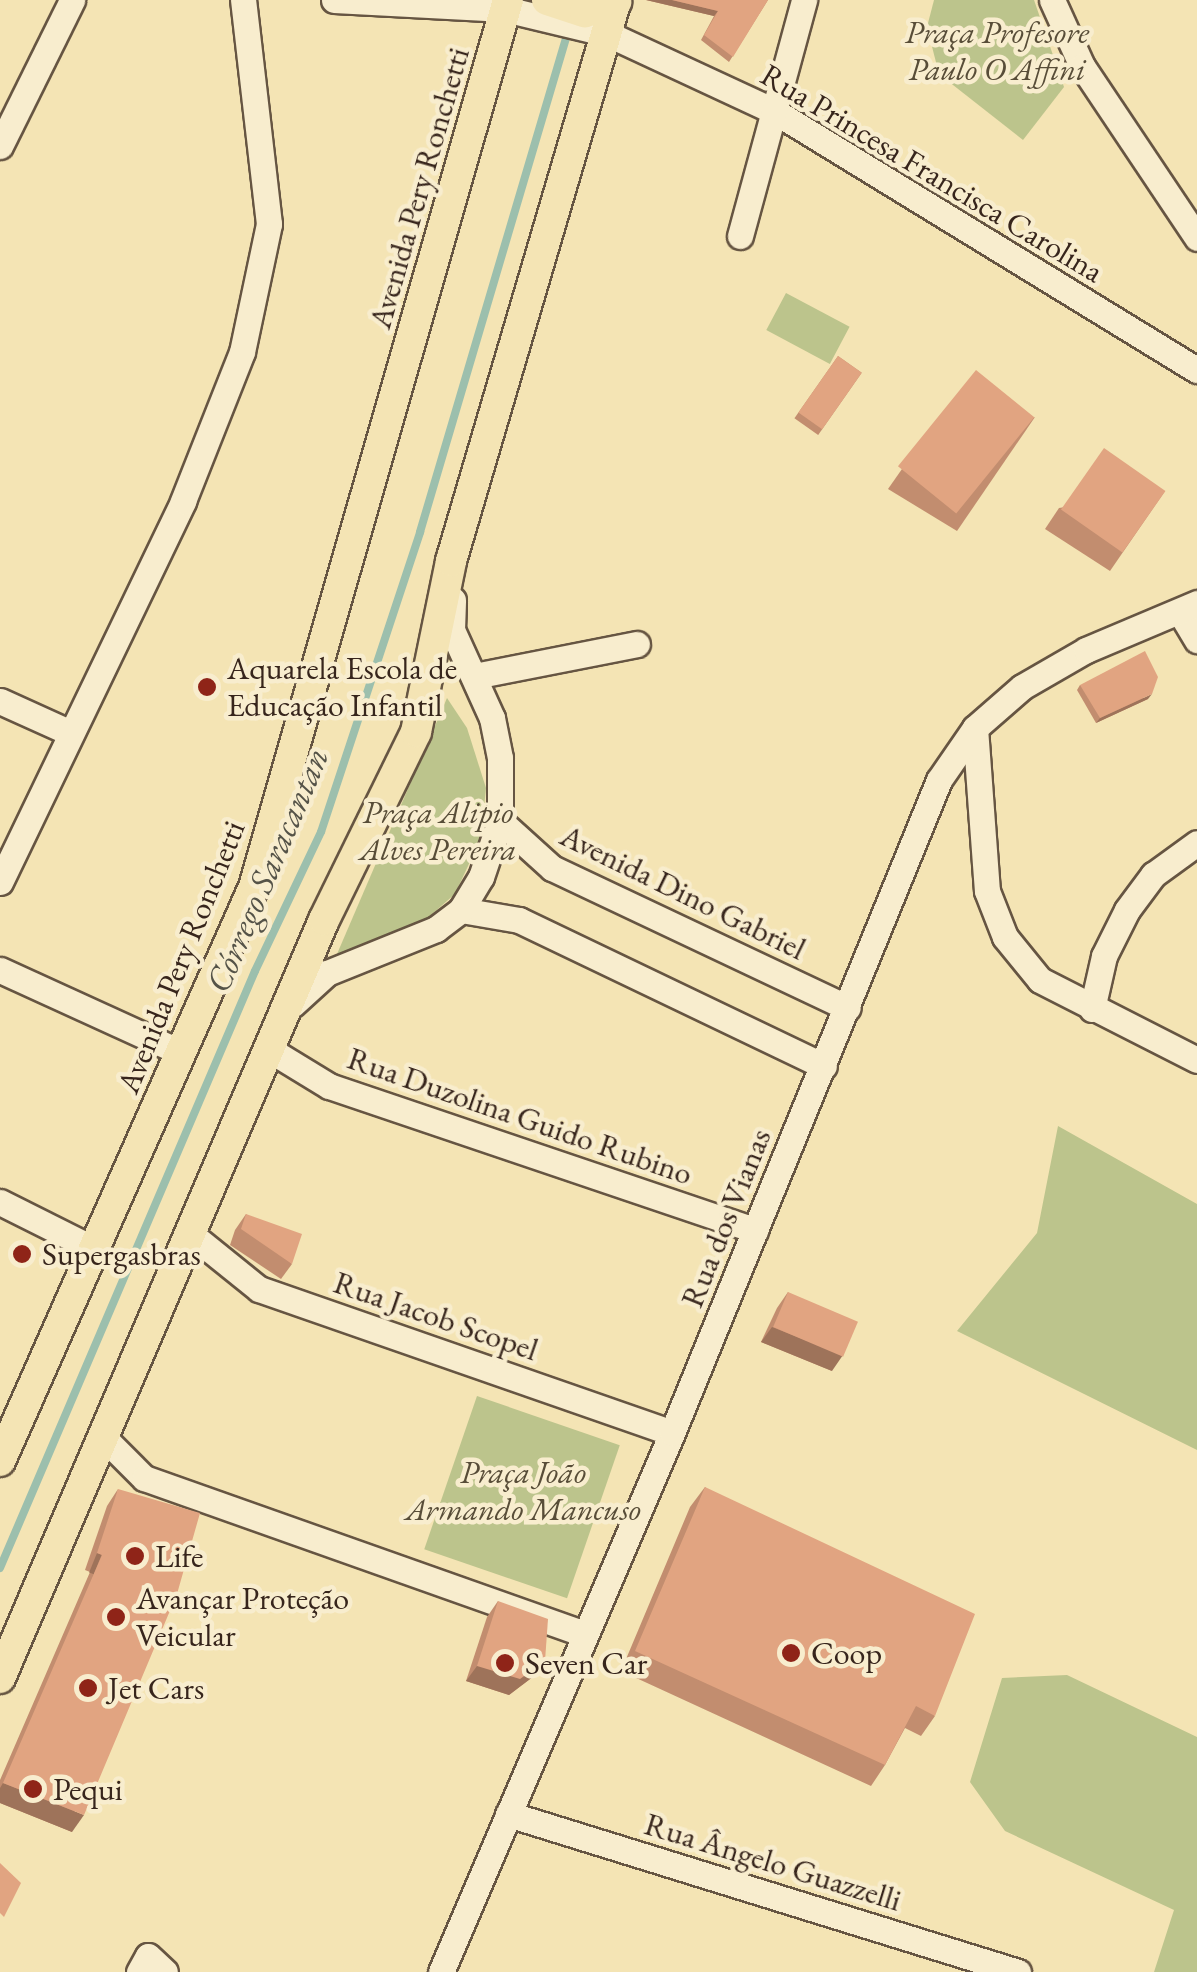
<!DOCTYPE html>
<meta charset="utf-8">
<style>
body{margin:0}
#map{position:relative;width:1197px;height:1972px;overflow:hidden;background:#f4e4b4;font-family:"EB Garamond",serif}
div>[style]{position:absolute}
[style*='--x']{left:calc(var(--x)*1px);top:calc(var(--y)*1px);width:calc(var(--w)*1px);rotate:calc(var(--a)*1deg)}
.green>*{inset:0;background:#bcc48c;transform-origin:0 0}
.stream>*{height:8px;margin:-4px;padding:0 4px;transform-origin:4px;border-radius:4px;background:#9cbfad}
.roads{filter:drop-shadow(2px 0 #665542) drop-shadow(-2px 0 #665542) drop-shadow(0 2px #665542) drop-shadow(0 -2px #665542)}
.minor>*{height:25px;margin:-12.5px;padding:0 12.5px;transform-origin:12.5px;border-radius:12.5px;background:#f8edce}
.major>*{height:30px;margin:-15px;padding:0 15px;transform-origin:15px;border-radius:15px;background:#f4e4b4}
.wall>*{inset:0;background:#c28d6f;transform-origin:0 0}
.shaded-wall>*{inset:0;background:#9e735a;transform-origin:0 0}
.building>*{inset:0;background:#e1a481;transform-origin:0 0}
.dots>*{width:28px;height:28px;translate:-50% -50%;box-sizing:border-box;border:5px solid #f8edce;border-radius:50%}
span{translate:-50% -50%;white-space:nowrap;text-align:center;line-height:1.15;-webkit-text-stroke:9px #f8edce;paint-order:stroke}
.park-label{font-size:32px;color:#584d38;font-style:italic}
.street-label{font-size:32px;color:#37251c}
.poi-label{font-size:32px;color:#37251c}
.left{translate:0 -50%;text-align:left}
.water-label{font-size:35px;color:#555348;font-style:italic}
</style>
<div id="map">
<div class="green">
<i style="clip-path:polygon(934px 0,1034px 0,1064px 87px,1023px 140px,939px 74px,927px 27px)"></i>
<i style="left:786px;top:293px;width:72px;height:42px;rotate:28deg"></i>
<i style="clip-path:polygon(447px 698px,467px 728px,486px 788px,481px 838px,455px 894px,401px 941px,337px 954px)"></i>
<i style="clip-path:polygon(1058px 1126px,1197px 1204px,1197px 1450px,957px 1331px,1037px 1233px)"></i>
<i style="left:477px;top:1396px;width:151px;height:162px;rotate:19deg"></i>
<i style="clip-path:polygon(1067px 1675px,1197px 1737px,1197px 1972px,1154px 1972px,1174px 1910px,1005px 1831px,970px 1782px,1002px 1678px)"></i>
</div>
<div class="stream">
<i style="--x:0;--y:1568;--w:649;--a:-66.87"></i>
<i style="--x:255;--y:971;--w:154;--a:-64.6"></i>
<i style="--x:321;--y:832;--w:316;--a:-71.7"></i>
<i style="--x:420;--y:532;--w:526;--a:-73.53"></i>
</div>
<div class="roads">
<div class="minor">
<i style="--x:334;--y:0;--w:171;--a:3"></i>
<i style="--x:505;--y:9;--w:106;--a:13.6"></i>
<i style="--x:608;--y:34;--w:183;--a:24.9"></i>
<i style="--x:774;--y:111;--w:496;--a:31.5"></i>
<i style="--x:1052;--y:0;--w:72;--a:65.6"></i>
<i style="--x:1082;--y:66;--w:207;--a:56.2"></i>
<i style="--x:0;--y:146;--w:163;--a:-63.7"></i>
<i style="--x:740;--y:236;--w:245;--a:-74.8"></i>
<i style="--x:1180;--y:612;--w:33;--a:59"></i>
<i style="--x:474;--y:676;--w:166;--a:-11.1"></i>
<i style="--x:0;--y:701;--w:78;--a:24.3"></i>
<i style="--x:975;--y:728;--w:163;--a:85.8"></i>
<i style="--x:987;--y:891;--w:49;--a:68.6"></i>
<i style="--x:1005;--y:937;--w:55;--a:50.9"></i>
<i style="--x:1040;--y:980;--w:176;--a:27"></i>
<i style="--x:500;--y:821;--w:70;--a:42.1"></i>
<i style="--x:552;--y:868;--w:327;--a:25.3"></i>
<i style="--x:0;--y:882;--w:423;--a:-64.3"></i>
<i style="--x:183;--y:501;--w:160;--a:-68.4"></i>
<i style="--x:242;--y:352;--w:131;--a:-78.1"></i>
<i style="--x:269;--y:224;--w:226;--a:-96.6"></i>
<i style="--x:461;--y:910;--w:59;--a:9.8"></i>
<i style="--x:519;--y:920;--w:338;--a:25.6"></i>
<i style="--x:0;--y:970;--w:200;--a:24.5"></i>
<i style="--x:293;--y:1004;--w:46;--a:-42.4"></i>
<i style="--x:327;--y:973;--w:118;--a:-22"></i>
<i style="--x:436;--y:929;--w:31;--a:-37"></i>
<i style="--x:461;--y:910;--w:39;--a:-59"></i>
<i style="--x:481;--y:877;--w:59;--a:-71.3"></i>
<i style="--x:500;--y:821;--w:63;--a:-90"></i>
<i style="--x:500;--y:758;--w:41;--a:-101.3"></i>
<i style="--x:492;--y:718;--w:97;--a:-114.4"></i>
<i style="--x:452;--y:630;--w:30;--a:-88"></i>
<i style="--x:1092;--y:1009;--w:54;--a:-77.2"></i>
<i style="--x:1104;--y:956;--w:51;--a:-63.4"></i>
<i style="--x:1127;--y:910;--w:44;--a:-53.4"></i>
<i style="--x:1153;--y:875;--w:54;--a:-36"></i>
<i style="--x:270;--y:1050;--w:69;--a:31.4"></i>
<i style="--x:329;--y:1086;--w:450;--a:18.7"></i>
<i style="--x:0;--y:1202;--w:105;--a:26.6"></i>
<i style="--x:192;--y:1235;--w:86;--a:38.9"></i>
<i style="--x:259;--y:1289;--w:437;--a:19.2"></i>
<i style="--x:106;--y:1440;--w:54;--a:45"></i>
<i style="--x:144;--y:1478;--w:468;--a:19.5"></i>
<i style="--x:508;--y:1814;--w:534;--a:17.21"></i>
<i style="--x:139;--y:1972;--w:18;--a:-61"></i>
<i style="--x:148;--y:1956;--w:23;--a:43"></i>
<i style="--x:441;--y:1972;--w:586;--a:-66.8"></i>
<i style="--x:672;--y:1433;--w:705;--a:-67.76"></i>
<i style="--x:939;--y:780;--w:63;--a:-55.3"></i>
<i style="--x:975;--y:728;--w:62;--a:-41.1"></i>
<i style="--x:1022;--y:687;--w:74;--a:-30"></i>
<i style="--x:1086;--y:650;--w:121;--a:-22.9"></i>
</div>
<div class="major">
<i style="--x:547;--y:0;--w:40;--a:18"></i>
<i style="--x:585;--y:12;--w:33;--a:-18"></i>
<i style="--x:0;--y:1461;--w:628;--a:-66.13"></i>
<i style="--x:254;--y:887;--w:923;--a:-74.02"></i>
<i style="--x:0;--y:1678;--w:824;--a:-66.86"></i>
<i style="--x:324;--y:920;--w:209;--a:-63.9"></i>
<i style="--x:416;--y:732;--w:175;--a:-78.4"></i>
<i style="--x:451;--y:561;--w:585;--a:-73.61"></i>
</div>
</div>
<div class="wall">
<i style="clip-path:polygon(646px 0,768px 0,729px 62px,701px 40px,714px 16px)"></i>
<i style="left:838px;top:356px;width:29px;height:76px;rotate:35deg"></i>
<i style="clip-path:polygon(1035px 417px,957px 531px,888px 489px,902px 469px)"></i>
<i style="clip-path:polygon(1165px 491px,1110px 571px,1045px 529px,1059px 508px)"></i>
<i style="clip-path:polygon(1080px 685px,1148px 699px,1096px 723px,1077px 690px)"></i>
<i style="clip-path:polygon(246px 1214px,292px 1264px,281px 1279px,230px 1245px,235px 1230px)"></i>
<i style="clip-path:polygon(788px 1292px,832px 1371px,761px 1342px,777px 1308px)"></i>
<i style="clip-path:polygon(705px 1487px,935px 1716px,921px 1736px,905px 1728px,885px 1765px,871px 1786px,621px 1671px,690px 1507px)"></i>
<i style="clip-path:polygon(118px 1489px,72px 1832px,0 1803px,0 1780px,90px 1572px,85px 1570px,107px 1506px)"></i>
<i style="clip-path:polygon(498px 1601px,534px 1676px,509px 1695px,466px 1681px,487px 1617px)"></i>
</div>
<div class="shaded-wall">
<i style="clip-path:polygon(646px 0,672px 0,718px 11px,714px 16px)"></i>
<i style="clip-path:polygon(1152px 694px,1148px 699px,1096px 723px,1100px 718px)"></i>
<i style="clip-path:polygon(772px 1327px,843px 1355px,832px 1371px,761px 1342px)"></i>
<i style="left:97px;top:1553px;width:5px;height:21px;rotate:22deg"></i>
<i style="clip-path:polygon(545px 1661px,534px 1676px,509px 1695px,466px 1681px,477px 1666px)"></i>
<i style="clip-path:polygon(3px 1783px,84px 1815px,72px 1832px,0 1803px,0 1788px)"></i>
</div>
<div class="building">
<i style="clip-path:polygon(672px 0,768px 0,733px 57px,704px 35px,718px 11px)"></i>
<i style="left:838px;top:356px;width:29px;height:69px;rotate:35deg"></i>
<i style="left:976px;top:370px;width:75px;height:124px;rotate:39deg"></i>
<i style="left:1104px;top:448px;width:75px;height:75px;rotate:35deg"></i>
<i style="clip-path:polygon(1145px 651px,1158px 677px,1152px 694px,1100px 718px,1080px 685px)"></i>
<i style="clip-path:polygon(246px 1214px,302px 1234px,292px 1264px,241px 1229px)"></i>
<i style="left:788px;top:1292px;width:76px;height:38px;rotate:23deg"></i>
<i style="clip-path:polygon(705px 1487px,975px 1614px,935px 1716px,916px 1706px,885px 1765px,635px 1651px)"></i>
<i style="clip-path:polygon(118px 1489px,200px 1513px,177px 1594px,84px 1815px,3px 1783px,102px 1555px,97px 1553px)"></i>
<i style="clip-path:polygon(498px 1601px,548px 1619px,545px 1661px,520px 1679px,477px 1666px)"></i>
<i style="clip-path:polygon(0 1863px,21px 1883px,4px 1917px,0 1913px)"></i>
</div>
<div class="dots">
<i style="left:207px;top:687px;background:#8f2418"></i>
<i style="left:22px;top:1254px;background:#8f2418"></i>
<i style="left:135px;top:1556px;background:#8f2418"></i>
<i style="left:116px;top:1617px;background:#8f2418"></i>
<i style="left:791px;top:1653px;background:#8f2418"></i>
<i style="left:505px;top:1663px;background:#8f2418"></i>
<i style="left:88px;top:1688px;background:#8f2418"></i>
<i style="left:33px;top:1789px;background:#8f2418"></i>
</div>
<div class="park-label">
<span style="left:997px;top:51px">Praça Profesore<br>Paulo O Affini</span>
<span style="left:438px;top:831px">Praça Alipio<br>Alves Pereira</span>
<span style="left:523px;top:1491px">Praça João<br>Armando Mancuso</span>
</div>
<div class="street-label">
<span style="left:932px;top:173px;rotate:31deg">Rua Princesa Francisca Carolina</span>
<span style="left:419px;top:188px;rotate:-74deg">Avenida Pery Ronchetti</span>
<span style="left:683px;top:892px;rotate:26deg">Avenida Dino Gabriel</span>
<span style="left:181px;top:957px;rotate:-68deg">Avenida Pery Ronchetti</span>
<span style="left:520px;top:1116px;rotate:19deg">Rua Duzolina Guido Rubino</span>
<span style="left:726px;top:1218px;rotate:-68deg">Rua dos Vianas</span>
<span style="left:436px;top:1316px;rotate:19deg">Rua Jacob Scopel</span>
<span style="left:773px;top:1862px;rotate:17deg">Rua Ângelo Guazzelli</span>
</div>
<div class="poi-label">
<span class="left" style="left:227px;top:687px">Aquarela Escola de<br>Educação Infantil</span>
<span class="left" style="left:42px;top:1254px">Supergasbras</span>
<span class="left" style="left:155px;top:1556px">Life</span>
<span class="left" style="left:136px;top:1617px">Avançar Proteção<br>Veicular</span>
<span class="left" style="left:811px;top:1653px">Coop</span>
<span class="left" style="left:525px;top:1663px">Seven Car</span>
<span class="left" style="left:108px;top:1688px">Jet Cars</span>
<span class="left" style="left:53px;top:1789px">Pequi</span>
</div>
<div class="water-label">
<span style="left:267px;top:870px;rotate:-67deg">Córrego Saracantan</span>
</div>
</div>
